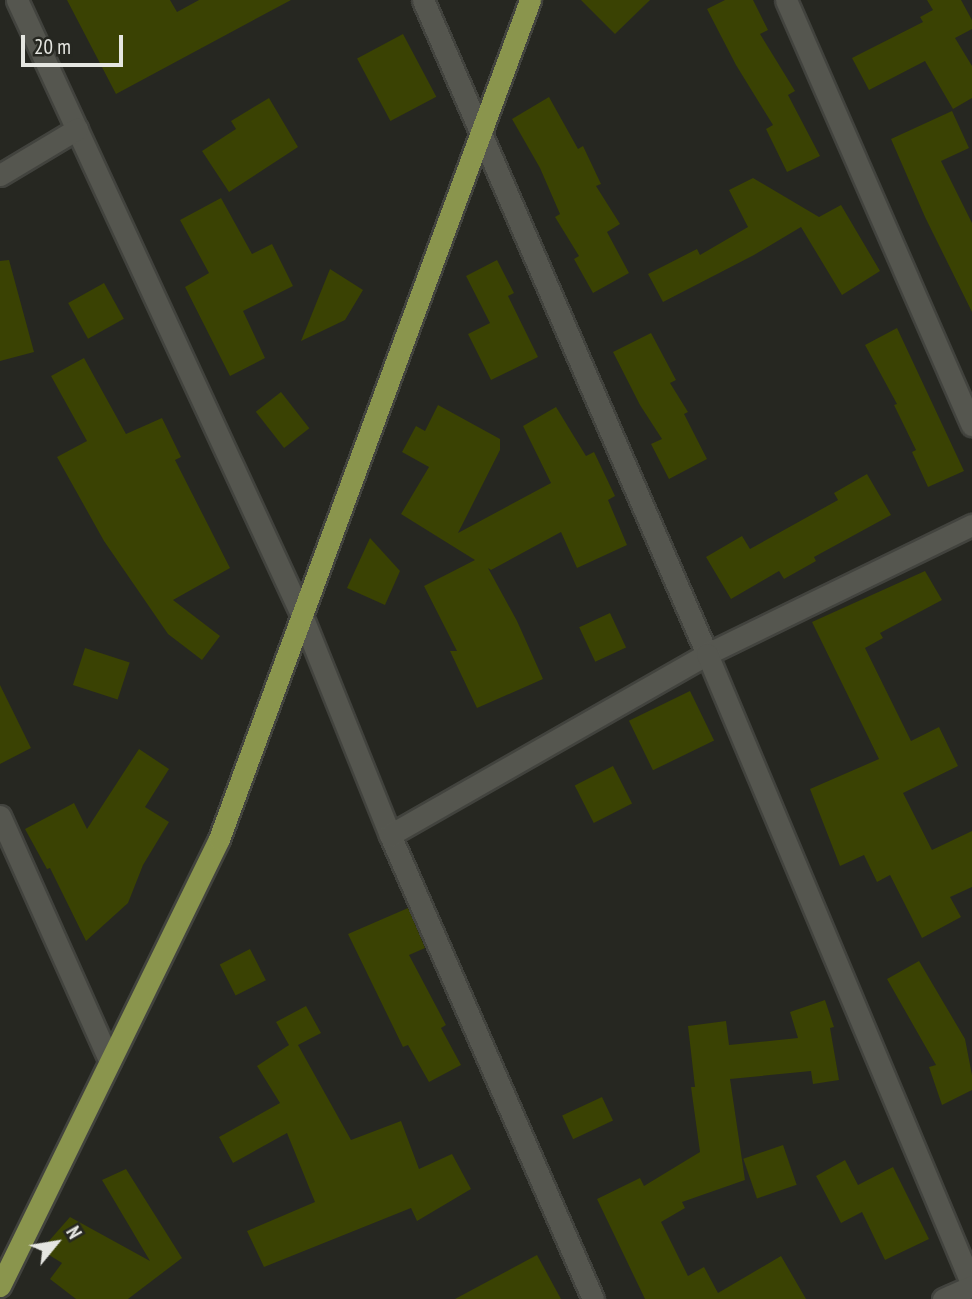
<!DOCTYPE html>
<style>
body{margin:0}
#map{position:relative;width:972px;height:1299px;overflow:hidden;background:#262721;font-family:"PT Sans Narrow",sans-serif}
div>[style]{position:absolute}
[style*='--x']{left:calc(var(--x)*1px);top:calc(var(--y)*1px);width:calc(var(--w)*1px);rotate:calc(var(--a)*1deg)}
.building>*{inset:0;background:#3a4203;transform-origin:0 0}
.roads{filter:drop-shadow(2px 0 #42433e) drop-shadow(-2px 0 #42433e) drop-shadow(0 2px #42433e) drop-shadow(0 -2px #42433e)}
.minor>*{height:21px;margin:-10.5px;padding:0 10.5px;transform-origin:10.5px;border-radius:10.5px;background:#55564f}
.major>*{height:21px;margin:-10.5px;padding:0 10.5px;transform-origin:10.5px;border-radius:10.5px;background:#8a954d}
span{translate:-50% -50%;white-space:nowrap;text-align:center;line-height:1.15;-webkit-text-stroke:5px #262721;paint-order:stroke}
.north{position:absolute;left:21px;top:1208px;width:70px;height:70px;-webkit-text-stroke:5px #262721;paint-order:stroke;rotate:60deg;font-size:19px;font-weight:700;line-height:28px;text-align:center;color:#e5e6e1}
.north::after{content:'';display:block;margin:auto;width:24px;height:32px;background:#e5e6e1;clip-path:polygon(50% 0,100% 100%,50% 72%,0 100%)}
.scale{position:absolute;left:21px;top:35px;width:102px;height:32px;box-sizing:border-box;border:4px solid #e5e6e1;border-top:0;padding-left:9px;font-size:21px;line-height:24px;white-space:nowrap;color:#e5e6e1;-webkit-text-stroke:5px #262721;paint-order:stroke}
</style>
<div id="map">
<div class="building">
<i style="clip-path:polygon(67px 0,170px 0,177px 12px,199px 0,291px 0,116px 94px)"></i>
<i style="clip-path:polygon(581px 0,650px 0,615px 34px)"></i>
<i style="clip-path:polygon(725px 0,753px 0,768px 30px,760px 34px,795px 91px,788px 95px,820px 156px,787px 172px,766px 129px,773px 125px,736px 65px,707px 9px)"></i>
<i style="clip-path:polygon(927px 0,961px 0,972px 20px,972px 29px,955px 38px,972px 66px,972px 98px,953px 109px,925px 61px,869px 90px,852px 58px,923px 22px,920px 17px,933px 10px)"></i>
<i style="left:403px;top:34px;width:71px;height:52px;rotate:62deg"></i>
<i style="clip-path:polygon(549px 97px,578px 149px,583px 146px,601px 184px,596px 186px,620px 224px,607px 232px,629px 273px,593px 293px,574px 259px,579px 256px,555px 217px,560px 214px,540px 168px,512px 119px)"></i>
<i style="clip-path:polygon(269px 98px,298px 147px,229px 192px,202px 151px,236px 129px,231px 121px)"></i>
<i style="clip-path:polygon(952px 111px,969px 148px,941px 161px,972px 223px,972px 312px,925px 217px,891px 139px)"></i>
<i style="clip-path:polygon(753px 178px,819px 217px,841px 205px,880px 271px,842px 295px,801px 227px,754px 255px,663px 302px,648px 274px,697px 249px,700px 255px,748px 227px,729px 190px)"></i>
<i style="clip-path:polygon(221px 198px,252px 254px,272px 244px,293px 286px,243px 311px,265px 358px,230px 376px,185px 287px,209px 273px,180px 220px)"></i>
<i style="clip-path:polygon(9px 260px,34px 352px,0 361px,0 261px)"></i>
<i style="clip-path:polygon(497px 260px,514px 293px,508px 296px,538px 357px,491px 380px,468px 334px,490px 323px,466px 276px)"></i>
<i style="clip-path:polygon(330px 269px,363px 290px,345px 320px,301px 341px)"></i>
<i style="left:104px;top:283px;width:41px;height:41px;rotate:61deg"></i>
<i style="clip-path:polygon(897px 328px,964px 471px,928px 487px,912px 452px,916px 450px,894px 405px,897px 404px,865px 345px)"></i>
<i style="clip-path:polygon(651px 333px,676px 380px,670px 383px,688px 412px,684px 414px,707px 459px,669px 479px,651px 444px,662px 439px,640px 405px,613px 352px)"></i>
<i style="clip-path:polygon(84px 358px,126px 434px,162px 418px,181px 457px,175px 460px,230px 568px,173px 600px,220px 636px,202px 660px,168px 634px,104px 541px,57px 457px,87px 441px,51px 376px)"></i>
<i style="left:281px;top:392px;width:46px;height:32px;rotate:52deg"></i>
<i style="clip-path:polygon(438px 405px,500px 439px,500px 450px,458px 533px,551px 483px,523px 426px,556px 407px,586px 456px,594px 452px,615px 496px,608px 500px,627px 545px,577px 568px,561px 532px,491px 570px,488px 568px,517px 621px,543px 679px,477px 708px,450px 651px,457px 651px,424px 586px,475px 560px,401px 514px,429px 467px,402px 452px,416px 426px,425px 431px)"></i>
<i style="clip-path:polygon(867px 474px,891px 515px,814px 557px,816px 561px,784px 579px,779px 571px,731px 599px,706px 557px,742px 536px,750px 549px,838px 500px,834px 493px)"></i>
<i style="clip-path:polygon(370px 538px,400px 571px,385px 605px,347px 588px)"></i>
<i style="clip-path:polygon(925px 571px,942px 600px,880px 633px,883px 638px,865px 648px,911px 741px,939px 727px,958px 766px,903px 793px,932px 850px,972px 831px,972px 887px,950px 897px,961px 917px,922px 938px,890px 875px,877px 882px,864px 855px,840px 866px,810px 789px,879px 759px,812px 622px)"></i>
<i style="left:610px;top:613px;width:38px;height:34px;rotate:65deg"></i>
<i style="left:85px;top:648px;width:47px;height:39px;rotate:18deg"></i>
<i style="clip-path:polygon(0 685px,31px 748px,0 764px)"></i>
<i style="left:690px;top:691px;width:55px;height:68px;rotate:64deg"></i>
<i style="clip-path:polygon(139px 749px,169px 769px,145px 807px,169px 822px,143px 865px,128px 903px,86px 941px,50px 868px,47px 869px,25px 829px,74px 803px,87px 829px)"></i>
<i style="left:613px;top:766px;width:42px;height:43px;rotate:63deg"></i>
<i style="clip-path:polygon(408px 908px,425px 948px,409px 955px,446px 1025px,441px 1028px,461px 1065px,429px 1082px,408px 1045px,403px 1047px,348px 934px)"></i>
<i style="left:250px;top:949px;width:35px;height:34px;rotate:63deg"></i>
<i style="clip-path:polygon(919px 961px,965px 1039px,972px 1075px,972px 1090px,942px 1105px,929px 1067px,936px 1065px,887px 979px)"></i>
<i style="clip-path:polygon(825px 1000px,834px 1027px,830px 1028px,839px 1080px,813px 1084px,811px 1071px,730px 1079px,745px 1180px,682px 1202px,685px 1208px,661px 1222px,688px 1276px,704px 1267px,718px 1293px,781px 1256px,806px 1299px,645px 1299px,597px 1199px,640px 1178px,644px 1186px,700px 1152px,691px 1087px,695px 1087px,688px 1026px,726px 1021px,729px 1045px,798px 1038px,790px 1012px)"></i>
<i style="clip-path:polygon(306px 1006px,321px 1033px,298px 1045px,351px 1140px,401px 1121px,419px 1169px,452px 1154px,471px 1189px,417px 1221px,411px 1208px,264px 1267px,247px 1231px,315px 1202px,287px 1133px,233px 1163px,219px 1137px,280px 1103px,257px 1066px,289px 1045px,276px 1022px)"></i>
<i style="left:602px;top:1097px;width:26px;height:44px;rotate:65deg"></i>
<i style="left:783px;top:1145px;width:42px;height:42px;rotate:71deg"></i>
<i style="clip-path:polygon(845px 1160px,858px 1185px,893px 1167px,929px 1239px,885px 1260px,862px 1212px,841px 1223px,816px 1176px)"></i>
<i style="clip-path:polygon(126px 1169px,182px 1258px,128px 1299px,76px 1299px,50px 1279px,62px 1263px,41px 1250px,70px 1217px,150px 1261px,102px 1180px)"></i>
<i style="clip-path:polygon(537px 1255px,561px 1299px,455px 1299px)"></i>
</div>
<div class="roads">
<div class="minor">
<i style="--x:17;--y:0;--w:679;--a:65.17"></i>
<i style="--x:302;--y:616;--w:236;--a:68.1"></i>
<i style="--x:390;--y:835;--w:506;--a:66.37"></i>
<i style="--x:423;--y:0;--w:713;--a:66.53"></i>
<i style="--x:707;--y:654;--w:295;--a:-26"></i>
<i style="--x:786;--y:0;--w:464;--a:66.4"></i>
<i style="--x:0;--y:175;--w:90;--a:-30.9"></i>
<i style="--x:0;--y:816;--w:269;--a:65.9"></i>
<i style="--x:390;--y:835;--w:365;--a:-29.7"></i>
<i style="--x:707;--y:654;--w:684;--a:67.22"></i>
<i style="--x:943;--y:1299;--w:32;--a:-24"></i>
</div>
<div class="major">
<i style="--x:0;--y:1286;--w:498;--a:-63.9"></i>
<i style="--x:219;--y:839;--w:895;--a:-69.66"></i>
</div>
</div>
<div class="north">N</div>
<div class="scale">20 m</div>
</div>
